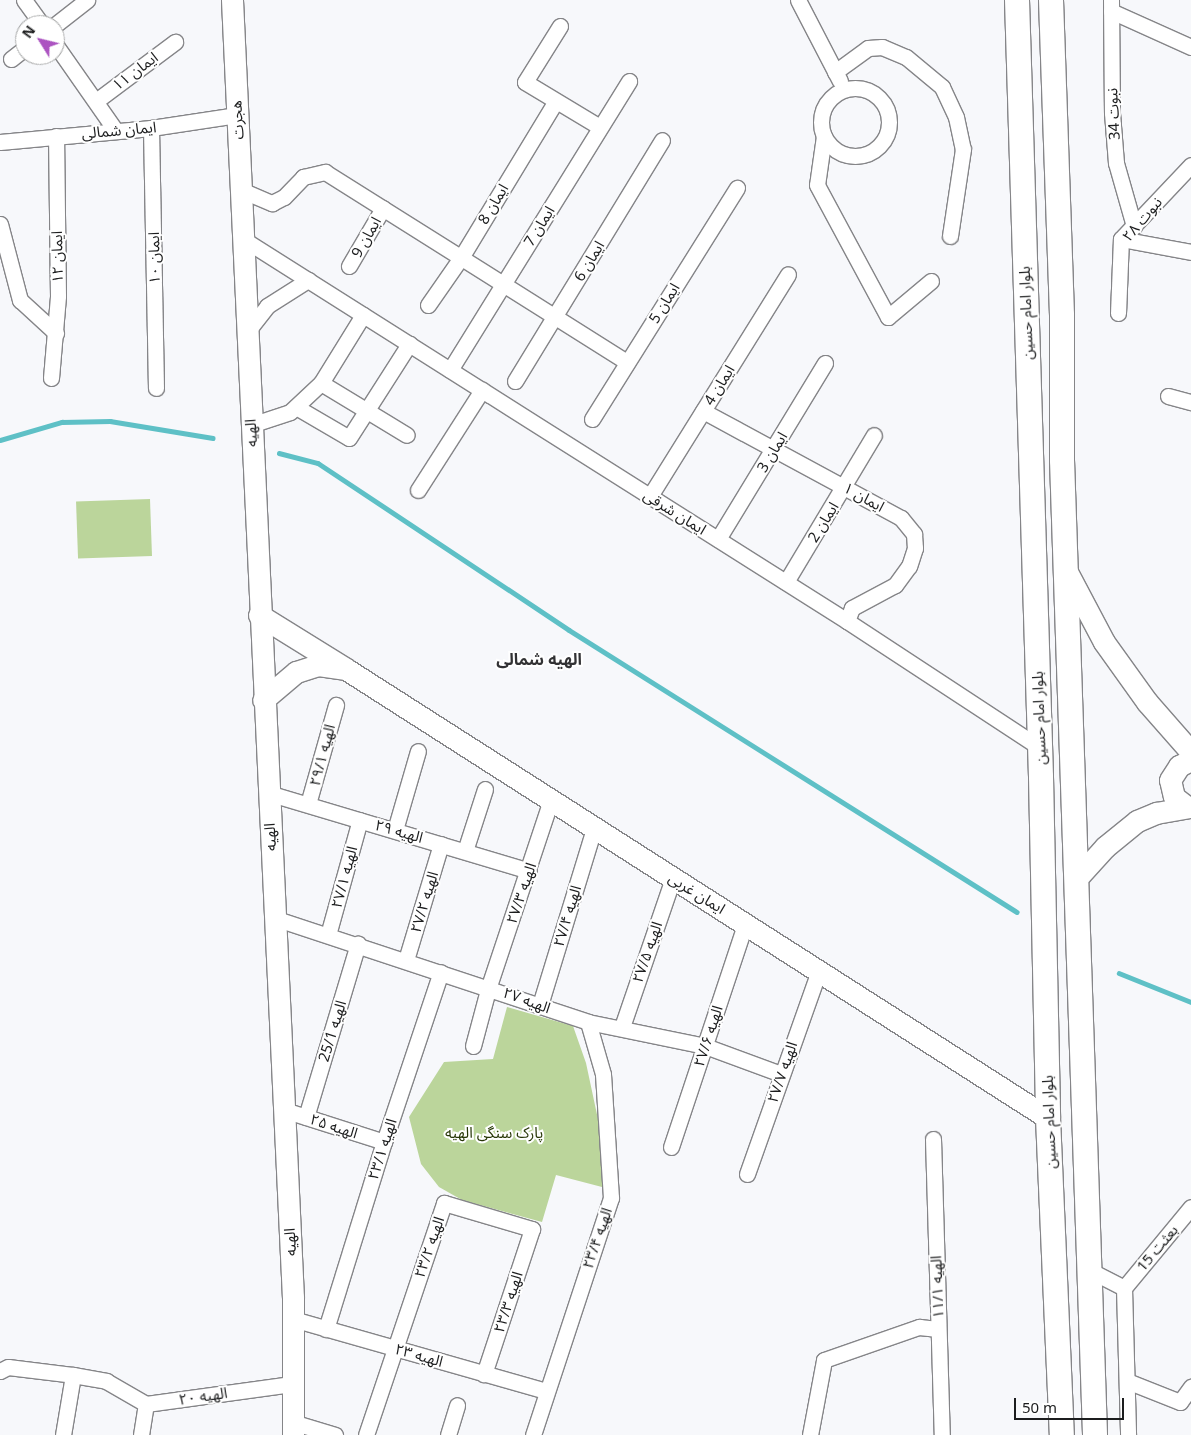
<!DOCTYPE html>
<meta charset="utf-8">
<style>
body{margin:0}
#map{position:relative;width:1191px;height:1435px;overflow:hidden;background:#f7f8fb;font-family:"Noto Sans","Noto Sans Arabic",sans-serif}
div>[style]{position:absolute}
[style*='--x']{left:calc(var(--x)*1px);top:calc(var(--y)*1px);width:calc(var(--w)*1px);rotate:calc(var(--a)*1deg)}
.green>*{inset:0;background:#bbd59b;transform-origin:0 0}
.stream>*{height:4.5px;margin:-2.25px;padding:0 2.25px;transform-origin:2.25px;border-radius:2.25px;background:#5ec0c6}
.roads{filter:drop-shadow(1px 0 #858588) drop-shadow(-1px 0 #858588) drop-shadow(0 1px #858588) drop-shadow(0 -1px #858588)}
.street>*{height:15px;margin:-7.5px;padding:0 7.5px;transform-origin:7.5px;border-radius:7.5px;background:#fff}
.street>.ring{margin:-7.5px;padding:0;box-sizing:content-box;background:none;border:15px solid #fff;border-radius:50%}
.secondary>*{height:21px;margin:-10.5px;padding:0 10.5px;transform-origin:10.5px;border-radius:10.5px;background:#fff}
.primary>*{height:24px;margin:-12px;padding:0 12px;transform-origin:12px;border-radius:12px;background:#fff}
span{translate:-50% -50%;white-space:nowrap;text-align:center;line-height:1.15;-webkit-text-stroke:4px #fff;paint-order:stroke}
.street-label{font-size:15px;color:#1c1d1e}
.park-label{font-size:15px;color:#273707}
.neighbourhood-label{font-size:16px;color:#323234;font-weight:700}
.north{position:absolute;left:15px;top:15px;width:50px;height:50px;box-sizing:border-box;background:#fff;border:1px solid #a4a5a5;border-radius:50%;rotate:306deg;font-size:14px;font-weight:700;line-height:20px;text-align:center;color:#1c1d1e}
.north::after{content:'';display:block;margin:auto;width:18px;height:22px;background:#ac54c1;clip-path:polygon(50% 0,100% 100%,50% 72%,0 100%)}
.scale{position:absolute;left:1014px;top:1398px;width:110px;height:22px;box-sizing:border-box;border:2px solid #1c1d1e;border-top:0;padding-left:6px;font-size:15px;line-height:18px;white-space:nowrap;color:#1c1d1e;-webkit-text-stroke:4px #fff;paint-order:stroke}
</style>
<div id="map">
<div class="green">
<i style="left:150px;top:499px;width:57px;height:74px;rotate:88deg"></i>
<i style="clip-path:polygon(507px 1007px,573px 1026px,586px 1063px,602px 1138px,602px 1187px,556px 1175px,542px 1222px,462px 1200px,439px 1187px,421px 1164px,409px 1117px,444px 1062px,493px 1059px)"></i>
</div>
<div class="stream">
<i style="--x:0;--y:440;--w:65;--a:-16.2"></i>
<i style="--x:62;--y:422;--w:48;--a:-1.2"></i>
<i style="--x:110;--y:421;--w:104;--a:9.4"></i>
<i style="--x:279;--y:453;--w:40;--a:14.4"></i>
<i style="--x:318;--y:463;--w:301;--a:33.6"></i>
<i style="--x:569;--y:630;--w:529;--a:32.19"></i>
<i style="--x:1119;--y:973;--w:78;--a:21.9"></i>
</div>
<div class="roads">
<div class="street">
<i style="--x:24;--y:0;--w:31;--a:54"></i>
<i style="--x:798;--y:0;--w:91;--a:62.6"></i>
<i style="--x:1111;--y:0;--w:113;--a:89.5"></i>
<i style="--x:1112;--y:113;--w:50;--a:85.4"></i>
<i style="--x:1116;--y:163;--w:66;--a:74.1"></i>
<i style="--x:1111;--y:11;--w:88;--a:24.2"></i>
<i style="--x:55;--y:25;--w:41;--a:-38"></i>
<i style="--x:560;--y:26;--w:66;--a:122"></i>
<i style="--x:525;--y:82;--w:87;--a:31"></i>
<i style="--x:55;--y:44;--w:106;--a:55"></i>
<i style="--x:11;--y:59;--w:18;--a:-38"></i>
<i style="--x:835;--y:72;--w:41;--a:-36"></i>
<i style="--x:868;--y:48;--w:14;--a:-4"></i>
<i style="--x:882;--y:47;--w:26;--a:23"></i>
<i style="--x:906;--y:57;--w:47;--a:39.8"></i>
<i style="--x:942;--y:87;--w:33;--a:65"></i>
<i style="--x:956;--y:117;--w:33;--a:78"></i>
<i style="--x:963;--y:149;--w:88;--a:98.5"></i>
<i class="ring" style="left:821px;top:88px;width:53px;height:53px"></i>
<i style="--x:96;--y:101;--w:99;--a:-36.8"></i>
<i style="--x:151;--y:128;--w:260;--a:88.9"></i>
<i style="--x:824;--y:136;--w:49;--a:98.1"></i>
<i style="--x:817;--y:185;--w:150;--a:61.7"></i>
<i style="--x:888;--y:317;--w:56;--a:-39.9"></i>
<i style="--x:0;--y:142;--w:152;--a:-5.3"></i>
<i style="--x:151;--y:128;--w:87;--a:-8.6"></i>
<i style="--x:241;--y:190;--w:34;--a:23"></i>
<i style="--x:272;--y:203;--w:13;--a:-27"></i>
<i style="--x:284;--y:197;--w:28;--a:-46"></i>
<i style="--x:303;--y:177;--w:23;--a:-13"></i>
<i style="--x:325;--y:172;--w:357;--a:32.2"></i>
<i style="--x:0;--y:224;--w:79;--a:75.3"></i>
<i style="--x:20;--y:300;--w:49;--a:42.5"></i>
<i style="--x:243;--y:239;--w:715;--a:32.31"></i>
<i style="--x:847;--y:621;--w:231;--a:33.3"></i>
<i style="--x:1121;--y:239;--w:71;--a:10.5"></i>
<i style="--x:349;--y:266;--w:67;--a:-59.6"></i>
<i style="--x:428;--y:305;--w:60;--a:-55.2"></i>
<i style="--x:462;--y:256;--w:181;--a:-58.8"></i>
<i style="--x:1118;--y:313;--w:74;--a:-87.7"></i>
<i style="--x:1121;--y:239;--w:102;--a:-46.6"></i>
<i style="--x:247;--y:332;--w:33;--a:-52"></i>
<i style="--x:267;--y:306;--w:49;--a:-32.4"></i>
<i style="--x:450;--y:370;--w:340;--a:-58.2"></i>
<i style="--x:51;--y:378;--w:82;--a:-85.1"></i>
<i style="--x:58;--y:296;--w:160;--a:-90.7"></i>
<i style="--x:515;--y:381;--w:282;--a:-58.6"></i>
<i style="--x:321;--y:383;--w:80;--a:-58.3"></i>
<i style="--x:1168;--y:396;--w:24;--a:15"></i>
<i style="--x:296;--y:407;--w:61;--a:30.3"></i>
<i style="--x:349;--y:438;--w:112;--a:-57.4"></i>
<i style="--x:703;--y:411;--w:225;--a:28.4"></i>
<i style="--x:901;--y:518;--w:21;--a:51"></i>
<i style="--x:914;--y:534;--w:14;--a:86"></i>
<i style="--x:915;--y:548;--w:19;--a:108"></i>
<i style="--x:909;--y:566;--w:24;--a:126"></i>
<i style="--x:895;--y:585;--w:49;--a:151.9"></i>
<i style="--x:852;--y:608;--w:14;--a:111"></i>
<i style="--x:592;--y:419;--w:273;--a:-57.9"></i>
<i style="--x:251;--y:425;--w:41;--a:-18.4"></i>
<i style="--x:290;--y:412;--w:42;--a:-43.1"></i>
<i style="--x:321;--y:383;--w:100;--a:31.2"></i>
<i style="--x:418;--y:490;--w:119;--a:-57.4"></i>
<i style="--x:650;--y:496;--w:261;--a:-58.1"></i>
<i style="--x:718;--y:539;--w:206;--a:-58.7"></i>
<i style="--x:786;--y:582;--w:171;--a:-59.1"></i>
<i style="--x:268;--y:793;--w:272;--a:16.6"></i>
<i style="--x:308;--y:804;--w:103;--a:-74.2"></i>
<i style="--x:395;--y:830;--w:82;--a:-73.8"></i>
<i style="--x:465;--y:851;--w:65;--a:-72.1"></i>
<i style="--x:274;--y:918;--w:331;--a:18.3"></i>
<i style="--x:588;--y:1022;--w:119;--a:11.6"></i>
<i style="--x:705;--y:1046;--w:81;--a:20.2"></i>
<i style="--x:328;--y:935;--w:119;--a:-74.5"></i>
<i style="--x:406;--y:960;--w:121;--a:-73.2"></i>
<i style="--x:540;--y:1005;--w:185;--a:-73"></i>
<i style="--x:622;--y:1027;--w:157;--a:-71.1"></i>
<i style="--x:473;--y:1046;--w:62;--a:-75.1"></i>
<i style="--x:489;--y:986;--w:196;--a:-71.6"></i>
<i style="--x:284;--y:1110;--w:105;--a:17.7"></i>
<i style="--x:306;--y:1117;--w:181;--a:-73.3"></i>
<i style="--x:933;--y:1139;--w:296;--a:88.3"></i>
<i style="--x:671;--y:1147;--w:235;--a:-71.6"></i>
<i style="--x:747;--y:1174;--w:215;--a:-70.5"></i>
<i style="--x:1089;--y:1270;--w:39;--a:27"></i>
<i style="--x:1124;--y:1288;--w:147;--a:88.4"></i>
<i style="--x:1124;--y:1288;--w:105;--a:-50.4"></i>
<i style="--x:293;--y:1319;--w:262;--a:15.9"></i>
<i style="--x:326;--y:1329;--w:196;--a:-72.8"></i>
<i style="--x:384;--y:1142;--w:179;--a:-71.5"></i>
<i style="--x:0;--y:1371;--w:9;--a:-27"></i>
<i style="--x:8;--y:1367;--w:65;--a:7"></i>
<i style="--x:1127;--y:1381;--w:57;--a:21.6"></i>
<i style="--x:1180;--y:1402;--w:19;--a:-54"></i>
<i style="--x:292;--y:1422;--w:45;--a:16.8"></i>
<i style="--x:63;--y:1435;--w:61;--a:-80.5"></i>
<i style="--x:73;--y:1375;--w:34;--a:10"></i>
<i style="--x:106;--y:1381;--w:46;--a:29.9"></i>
<i style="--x:141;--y:1435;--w:31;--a:-81"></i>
<i style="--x:146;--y:1404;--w:147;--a:-7.8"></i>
<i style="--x:366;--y:1435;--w:245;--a:-71.4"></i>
<i style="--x:444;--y:1203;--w:92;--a:16.5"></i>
<i style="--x:532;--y:1229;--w:153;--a:108.3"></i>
<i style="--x:448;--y:1435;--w:31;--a:-73"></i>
<i style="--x:533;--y:1435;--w:250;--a:-71.8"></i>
<i style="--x:611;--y:1198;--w:124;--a:-93.7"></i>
<i style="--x:603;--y:1074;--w:54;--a:-106.1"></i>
<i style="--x:810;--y:1435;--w:76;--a:-79.4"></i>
<i style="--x:824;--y:1360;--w:101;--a:-19.2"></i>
<i style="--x:919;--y:1327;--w:19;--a:6"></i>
</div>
<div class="secondary">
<i style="--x:232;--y:0;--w:1298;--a:87.31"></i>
<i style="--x:293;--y:1297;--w:138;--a:90"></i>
<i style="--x:1067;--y:572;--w:79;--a:62.1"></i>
<i style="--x:1104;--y:642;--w:74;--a:54.4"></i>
<i style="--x:1147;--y:702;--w:67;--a:48.7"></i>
<i style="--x:259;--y:615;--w:102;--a:31.8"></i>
<i style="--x:346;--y:669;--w:28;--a:-172"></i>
<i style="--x:318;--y:665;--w:23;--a:162"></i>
<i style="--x:296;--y:672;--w:43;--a:139.7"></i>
<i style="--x:346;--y:669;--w:833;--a:32.6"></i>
<i style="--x:1187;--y:807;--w:16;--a:-142"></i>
<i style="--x:1174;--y:797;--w:17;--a:-103"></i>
<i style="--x:1170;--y:780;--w:17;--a:-57"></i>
<i style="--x:1179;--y:766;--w:13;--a:-27"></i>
<i style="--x:1077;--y:878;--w:42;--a:-47.9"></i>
<i style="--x:1105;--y:847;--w:41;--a:-39.1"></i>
<i style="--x:1137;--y:821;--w:21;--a:-23"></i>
<i style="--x:1156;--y:813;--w:36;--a:-10"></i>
</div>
<div class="primary">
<i style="--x:1017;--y:0;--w:777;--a:88.23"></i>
<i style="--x:1041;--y:777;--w:341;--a:88.8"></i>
<i style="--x:1048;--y:1118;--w:317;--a:87.5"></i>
<i style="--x:1051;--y:0;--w:315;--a:88"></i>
<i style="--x:1062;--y:315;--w:145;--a:90"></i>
<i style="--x:1062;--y:460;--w:976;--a:88.06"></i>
</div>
</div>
<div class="street-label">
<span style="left:135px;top:71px;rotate:-37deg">ایمان ۱۱</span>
<span style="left:1113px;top:114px;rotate:-93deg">نبوت 34</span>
<span style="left:237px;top:120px;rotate:-93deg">هجرت</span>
<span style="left:119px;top:130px;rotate:-5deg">ایمان شمالی</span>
<span style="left:493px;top:204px;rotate:-59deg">ایمان 8</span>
<span style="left:1142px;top:219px;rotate:-50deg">نبوت ۲۸</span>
<span style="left:539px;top:226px;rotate:-58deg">ایمان 7</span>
<span style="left:366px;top:237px;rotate:-60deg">ایمان 9</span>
<span style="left:57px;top:257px;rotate:-91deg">ایمان ۱۲</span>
<span style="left:154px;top:258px;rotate:-91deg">ایمان ۱۰</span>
<span style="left:589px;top:261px;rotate:-59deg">ایمان 6</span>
<span style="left:664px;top:303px;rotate:-58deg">ایمان 5</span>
<span style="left:1026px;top:313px;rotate:-92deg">بلوار امام حسین</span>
<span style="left:719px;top:385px;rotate:-58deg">ایمان 4</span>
<span style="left:251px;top:433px;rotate:-93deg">الهیه</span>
<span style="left:772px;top:452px;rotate:-59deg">ایمان 3</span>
<span style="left:864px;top:497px;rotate:29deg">ایمان ۱</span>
<span style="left:675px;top:512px;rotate:32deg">ایمان شرقی</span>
<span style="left:823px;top:522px;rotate:-58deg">ایمان 2</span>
<span style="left:1039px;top:718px;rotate:-92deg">بلوار امام حسین</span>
<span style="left:322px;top:755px;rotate:-75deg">الهیه ۲۹/۱</span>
<span style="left:399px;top:831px;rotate:16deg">الهیه ۲۹</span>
<span style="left:270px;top:837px;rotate:-93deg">الهیه</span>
<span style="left:344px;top:877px;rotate:-75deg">الهیه ۲۷/۱</span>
<span style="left:521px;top:893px;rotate:-71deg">الهیه ۲۷/۳</span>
<span style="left:697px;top:893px;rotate:32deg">ایمان غربی</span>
<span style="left:424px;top:902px;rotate:-73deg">الهیه ۲۷/۲</span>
<span style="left:567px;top:916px;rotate:-73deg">الهیه ۲۷/۴</span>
<span style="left:647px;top:952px;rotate:-71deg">الهیه ۲۷/۵</span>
<span style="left:527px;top:1000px;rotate:20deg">الهیه ۲۷</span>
<span style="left:332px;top:1031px;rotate:-73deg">الهیه 25/1</span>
<span style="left:708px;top:1036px;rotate:-72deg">الهیه ۲۷/۶</span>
<span style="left:782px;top:1072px;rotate:-71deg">الهیه ۲۷/۷</span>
<span style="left:1049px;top:1122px;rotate:-92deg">بلوار امام حسین</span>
<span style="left:334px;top:1126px;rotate:18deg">الهیه ۲۵</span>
<span style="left:382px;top:1149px;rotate:-72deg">الهیه ۲۳/۱</span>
<span style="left:597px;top:1238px;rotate:-71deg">الهیه ۲۳/۴</span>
<span style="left:290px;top:1242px;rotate:-93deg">الهیه</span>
<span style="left:429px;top:1247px;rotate:-71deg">الهیه ۲۳/۲</span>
<span style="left:1157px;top:1248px;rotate:-50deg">بعثت 15</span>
<span style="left:937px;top:1287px;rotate:-92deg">الهیه ۱۱/۱</span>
<span style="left:508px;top:1302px;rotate:-72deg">الهیه ۲۳/۳</span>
<span style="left:419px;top:1355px;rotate:16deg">الهیه ۲۳</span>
<span style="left:203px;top:1396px;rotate:-8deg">الهیه ۲۰</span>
</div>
<div class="park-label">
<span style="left:494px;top:1133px">پارک سنگی الهیه</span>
</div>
<div class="neighbourhood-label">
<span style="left:539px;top:659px">الهیه شمالی</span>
</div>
<div class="north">N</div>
<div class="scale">50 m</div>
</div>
